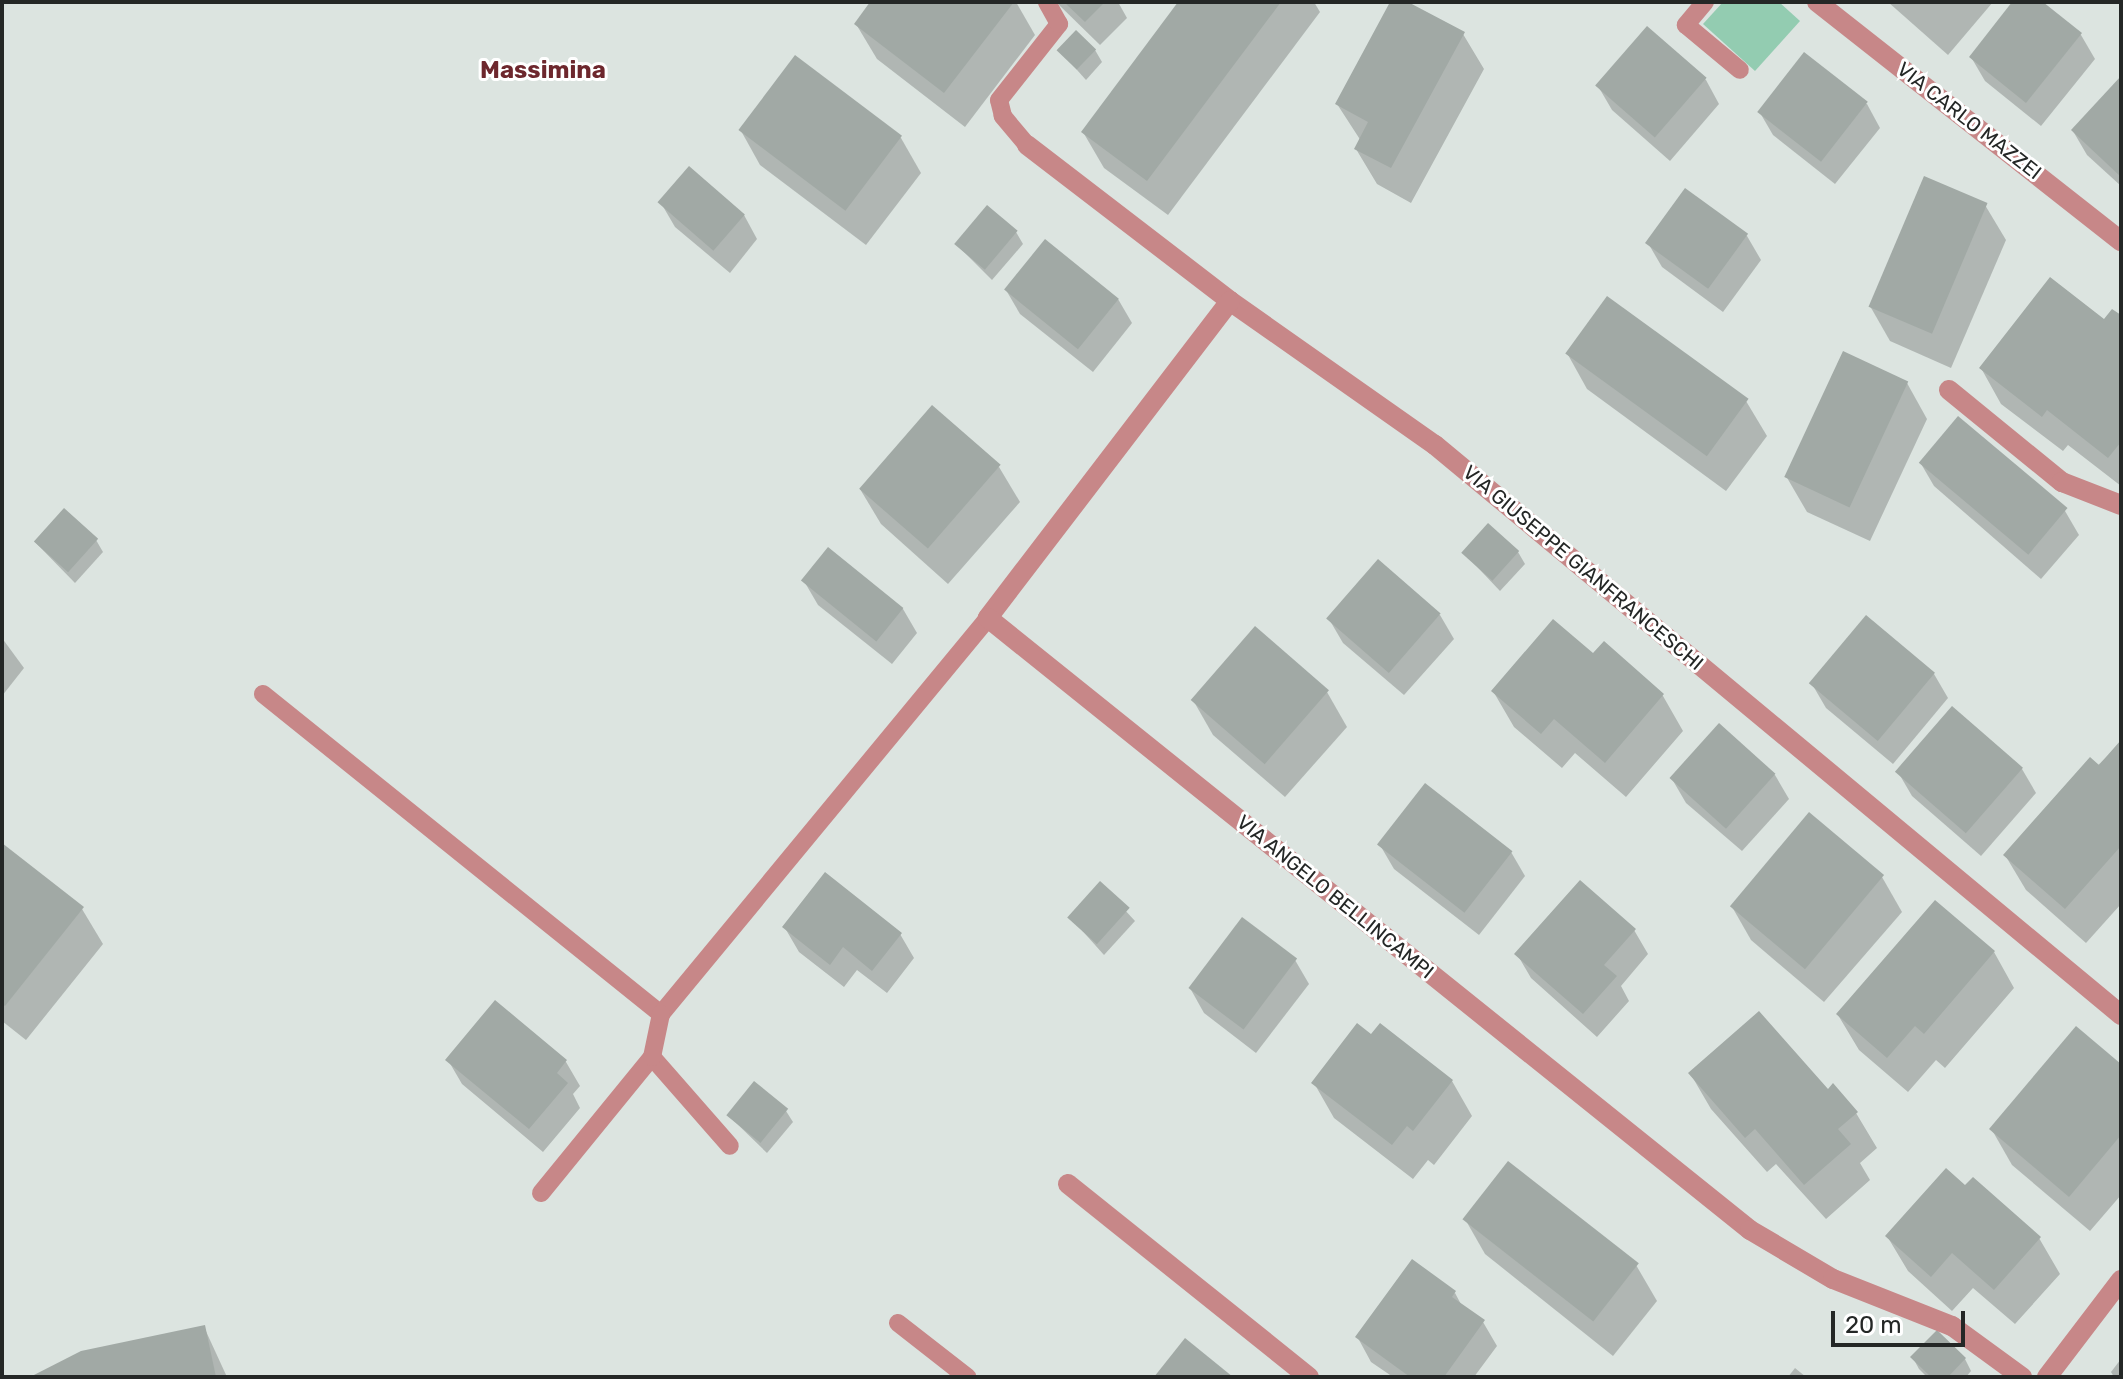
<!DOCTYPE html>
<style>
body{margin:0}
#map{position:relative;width:2123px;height:1379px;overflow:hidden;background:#dce4e0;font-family:Rubik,sans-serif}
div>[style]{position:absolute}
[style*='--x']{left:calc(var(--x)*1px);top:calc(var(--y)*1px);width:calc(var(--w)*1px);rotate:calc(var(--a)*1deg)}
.green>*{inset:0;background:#93ccb1}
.shadow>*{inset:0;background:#0003}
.building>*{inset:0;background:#a1a9a5;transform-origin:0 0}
.service>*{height:18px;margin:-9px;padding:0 9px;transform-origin:9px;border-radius:9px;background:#c78788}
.minor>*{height:20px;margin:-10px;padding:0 10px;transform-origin:10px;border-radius:10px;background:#c78788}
span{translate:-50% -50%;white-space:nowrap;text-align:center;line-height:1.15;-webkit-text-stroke:6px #fff;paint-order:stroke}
.street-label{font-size:20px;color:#242726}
.quarter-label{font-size:24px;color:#6d272d;font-weight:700}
.frame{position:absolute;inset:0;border:4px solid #242726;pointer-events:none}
.scale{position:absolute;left:1831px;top:1311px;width:134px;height:36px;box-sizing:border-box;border:4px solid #242726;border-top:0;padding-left:10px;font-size:24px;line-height:28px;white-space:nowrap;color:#242726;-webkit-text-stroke:6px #fff;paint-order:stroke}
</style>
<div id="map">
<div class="green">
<i style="clip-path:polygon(1723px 2px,1779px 2px,1800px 21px,1755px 71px,1703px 24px)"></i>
</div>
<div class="shadow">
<i style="clip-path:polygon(873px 2px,1016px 2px,1035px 35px,965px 127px,877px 59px,856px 24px)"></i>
<i style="clip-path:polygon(1056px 2px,1118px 2px,1127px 18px,1100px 45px)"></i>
<i style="clip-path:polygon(1181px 2px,1314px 2px,1320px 12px,1168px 215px,1104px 168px,1083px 132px)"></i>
<i style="clip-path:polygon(1392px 2px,1404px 2px,1463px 34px,1484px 69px,1411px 203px,1377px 184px,1356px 149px,1361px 141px,1337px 104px)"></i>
<i style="clip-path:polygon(1888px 2px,1993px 2px,1948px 55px)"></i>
<i style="clip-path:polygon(2015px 2px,2040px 2px,2081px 35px,2095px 59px,2041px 126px,1985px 81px,1971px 57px)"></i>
<i style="clip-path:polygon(1647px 29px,1706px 80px,1719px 104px,1670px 161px,1612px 110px,1598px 86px)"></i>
<i style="clip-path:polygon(1095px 50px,1102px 62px,1086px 80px,1060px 51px)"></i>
<i style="clip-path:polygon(795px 58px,901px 138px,921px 173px,866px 245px,760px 165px,740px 129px)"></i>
<i style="clip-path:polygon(2121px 79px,2121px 186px,2087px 155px,2073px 131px)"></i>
<i style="clip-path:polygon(1867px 104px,1880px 128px,1835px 184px,1773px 135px,1759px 111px)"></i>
<i style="clip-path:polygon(661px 203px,744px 215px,757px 239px,730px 273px,675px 227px)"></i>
<i style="clip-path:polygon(1985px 205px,2006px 240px,1951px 368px,1890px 341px,1870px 306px)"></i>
<i style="clip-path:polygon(1016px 232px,1023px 244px,992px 280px,956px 244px)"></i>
<i style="clip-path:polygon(1747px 236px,1761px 260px,1723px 312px,1662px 267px,1648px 243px)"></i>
<i style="clip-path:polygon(1006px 290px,1118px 299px,1132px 323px,1093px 372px,1020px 314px)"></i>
<i style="clip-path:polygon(2121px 318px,2121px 486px,2068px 445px,2063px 451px,2001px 404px,1981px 368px)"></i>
<i style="clip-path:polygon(1567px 353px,1746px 401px,1767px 436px,1726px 491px,1587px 389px)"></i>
<i style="clip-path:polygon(1907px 383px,1927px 419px,1870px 541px,1807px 512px,1786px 476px)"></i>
<i style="clip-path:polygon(1920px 462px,2065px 511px,2079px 535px,2041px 579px,1934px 486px)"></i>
<i style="clip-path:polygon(999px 467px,1020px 502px,948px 584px,881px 524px,860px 489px)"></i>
<i style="clip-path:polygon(96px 540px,103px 552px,75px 583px,35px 542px)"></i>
<i style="clip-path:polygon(829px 550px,903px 609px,917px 633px,892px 664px,818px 605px,804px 581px)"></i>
<i style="clip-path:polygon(1518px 552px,1525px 564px,1500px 591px,1464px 553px)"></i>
<i style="clip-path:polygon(1440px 615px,1454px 639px,1404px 695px,1343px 643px,1329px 619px)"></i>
<i style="clip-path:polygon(2px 638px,24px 668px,2px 696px)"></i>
<i style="clip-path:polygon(1604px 644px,1663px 696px,1683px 731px,1626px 797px,1575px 753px,1562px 768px,1514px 727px,1493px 691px,1594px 656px)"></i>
<i style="clip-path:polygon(1934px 674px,1948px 698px,1893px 764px,1826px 708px,1812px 684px)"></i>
<i style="clip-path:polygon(1327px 692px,1347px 727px,1285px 797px,1213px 735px,1193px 700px)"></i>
<i style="clip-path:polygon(2121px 743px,2121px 904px,2086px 943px,2026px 890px,2005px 855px)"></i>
<i style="clip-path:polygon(2022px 769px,2036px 793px,1981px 856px,1912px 796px,1898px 772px)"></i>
<i style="clip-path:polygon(1775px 775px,1789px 799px,1742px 851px,1686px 803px,1672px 779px)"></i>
<i style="clip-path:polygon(2px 845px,82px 909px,103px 944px,26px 1040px,2px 1021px)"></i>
<i style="clip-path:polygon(1380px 845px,1511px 852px,1525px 876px,1479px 935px,1394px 869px)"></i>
<i style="clip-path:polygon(1882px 877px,1902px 912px,1824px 1002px,1751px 940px,1731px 905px)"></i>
<i style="clip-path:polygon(1100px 883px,1135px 921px,1104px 955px,1070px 917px)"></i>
<i style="clip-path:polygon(785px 928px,900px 934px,914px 958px,887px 993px,857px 970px,844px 987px,799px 952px)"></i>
<i style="clip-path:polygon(1634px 930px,1648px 954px,1621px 986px,1629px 1001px,1597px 1037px,1531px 978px,1517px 954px)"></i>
<i style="clip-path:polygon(1994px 952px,2014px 988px,1945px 1068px,1936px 1060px,1908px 1092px,1859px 1050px,1838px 1015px)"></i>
<i style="clip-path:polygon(1295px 960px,1309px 984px,1256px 1053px,1204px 1013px,1190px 988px)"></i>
<i style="clip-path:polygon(496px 1003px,566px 1062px,580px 1086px,573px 1094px,580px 1108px,543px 1152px,462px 1084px,448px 1060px)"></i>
<i style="clip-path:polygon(1371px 1036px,1452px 1081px,1472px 1116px,1434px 1165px,1428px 1160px,1413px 1179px,1334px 1118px,1314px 1083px)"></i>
<i style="clip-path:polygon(2121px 1067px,2121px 1195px,2090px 1231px,2012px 1165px,1992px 1130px)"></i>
<i style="clip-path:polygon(1690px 1073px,1827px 1091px,1856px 1113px,1877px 1148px,1860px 1163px,1870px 1180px,1826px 1219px,1776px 1164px,1767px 1172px,1711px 1109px)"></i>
<i style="clip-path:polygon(786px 1111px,793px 1122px,767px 1153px,729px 1116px)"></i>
<i style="clip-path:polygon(1965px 1188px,2039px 1238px,2060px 1274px,2015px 1324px,1973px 1288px,1952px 1311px,1908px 1271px,1887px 1236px)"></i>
<i style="clip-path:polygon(1465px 1219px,1636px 1265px,1657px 1301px,1613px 1356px,1485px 1254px)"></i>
<i style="clip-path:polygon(1455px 1293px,1463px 1308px,1483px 1322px,1497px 1346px,1474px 1377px,1393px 1377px,1371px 1362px,1358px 1338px)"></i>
<i style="clip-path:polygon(204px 1327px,227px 1377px,35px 1377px)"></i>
<i style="clip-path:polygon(1937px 1333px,1965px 1359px,1971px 1371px,1966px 1377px,1927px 1377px,1919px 1369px,1913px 1358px)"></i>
<i style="clip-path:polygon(2121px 1359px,2121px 1377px,2114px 1377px,2111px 1372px)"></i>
<i style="clip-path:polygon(1795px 1368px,1806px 1377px,1788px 1377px)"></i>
</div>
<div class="building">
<i style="clip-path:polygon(870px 2px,1014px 2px,944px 93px,854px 24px)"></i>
<i style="clip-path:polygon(1064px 2px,1105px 2px,1085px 22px)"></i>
<i style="clip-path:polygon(1178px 2px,1281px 2px,1147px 181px,1081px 132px)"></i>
<i style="clip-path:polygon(1390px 2px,1408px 2px,1465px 32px,1391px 168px,1354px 149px,1368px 122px,1335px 104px)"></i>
<i style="clip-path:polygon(2012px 2px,2043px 2px,2082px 33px,2026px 103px,1969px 57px)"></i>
<i style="left:1647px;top:26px;width:79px;height:79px;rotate:41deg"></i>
<i style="left:1076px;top:30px;width:28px;height:28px;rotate:44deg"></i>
<i style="left:1804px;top:52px;width:81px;height:76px;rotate:38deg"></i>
<i style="left:795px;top:55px;width:134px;height:94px;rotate:37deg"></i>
<i style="clip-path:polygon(2121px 76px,2121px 177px,2071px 130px)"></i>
<i style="left:689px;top:166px;width:74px;height:48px;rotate:41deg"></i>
<i style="left:1924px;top:176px;width:69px;height:142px;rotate:23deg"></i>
<i style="left:1685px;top:188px;width:78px;height:68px;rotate:36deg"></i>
<i style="left:987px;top:205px;width:40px;height:51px;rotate:40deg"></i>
<i style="left:1045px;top:239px;width:95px;height:65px;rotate:39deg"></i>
<i style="clip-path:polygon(2050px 277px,2104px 319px,2112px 309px,2121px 315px,2121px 442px,2108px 458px,2047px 410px,2042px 417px,1979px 368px)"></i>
<i style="left:1607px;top:296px;width:175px;height:71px;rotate:36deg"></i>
<i style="left:1843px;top:351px;width:72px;height:139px;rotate:25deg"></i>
<i style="left:932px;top:405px;width:91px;height:111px;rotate:41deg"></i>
<i style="left:1958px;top:416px;width:143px;height:61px;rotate:40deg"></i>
<i style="left:64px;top:508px;width:46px;height:45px;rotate:42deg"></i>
<i style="left:1488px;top:523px;width:42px;height:40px;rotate:42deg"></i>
<i style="left:828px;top:547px;width:97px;height:43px;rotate:39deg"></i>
<i style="left:1378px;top:559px;width:83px;height:79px;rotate:41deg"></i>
<i style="left:1866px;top:615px;width:90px;height:89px;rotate:40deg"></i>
<i style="clip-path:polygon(1553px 619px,1593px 653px,1604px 641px,1664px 694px,1605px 763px,1554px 719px,1541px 734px,1491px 691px)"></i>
<i style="left:1255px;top:626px;width:98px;height:98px;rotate:41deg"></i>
<i style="left:1952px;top:706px;width:94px;height:87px;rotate:41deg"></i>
<i style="left:1719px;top:723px;width:76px;height:74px;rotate:42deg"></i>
<i style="clip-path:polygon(2121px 740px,2121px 846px,2065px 909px,2003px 855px,2090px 757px,2099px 765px)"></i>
<i style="left:1425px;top:783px;width:111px;height:78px;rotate:38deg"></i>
<i style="left:1809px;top:812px;width:98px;height:123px;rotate:40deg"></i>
<i style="clip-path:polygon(2px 843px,84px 907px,5px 1006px,2px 1004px)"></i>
<i style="clip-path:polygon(825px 872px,902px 933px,872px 971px,843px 947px,830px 965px,782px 927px)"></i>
<i style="clip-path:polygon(1580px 880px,1636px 929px,1604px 965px,1617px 976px,1583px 1014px,1514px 954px)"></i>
<i style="left:1100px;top:881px;width:40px;height:49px;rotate:42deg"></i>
<i style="clip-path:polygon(1935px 900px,1995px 951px,1924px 1034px,1915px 1026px,1887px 1058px,1836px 1014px)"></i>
<i style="left:1242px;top:917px;width:69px;height:89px;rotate:37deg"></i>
<i style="clip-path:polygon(495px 1000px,567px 1060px,557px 1073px,568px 1083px,529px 1129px,445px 1060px)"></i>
<i style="clip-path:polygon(1759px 1011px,1828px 1089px,1833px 1083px,1858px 1112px,1838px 1129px,1851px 1144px,1804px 1185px,1755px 1129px,1745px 1138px,1688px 1073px)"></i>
<i style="clip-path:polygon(1357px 1023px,1371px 1034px,1380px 1023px,1453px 1080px,1413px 1131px,1407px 1126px,1392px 1145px,1311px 1083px)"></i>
<i style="clip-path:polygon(2076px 1026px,2121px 1064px,2121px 1135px,2069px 1197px,1989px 1129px)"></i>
<i style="left:754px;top:1081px;width:44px;height:44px;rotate:39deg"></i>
<i style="left:1508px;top:1161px;width:166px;height:74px;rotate:38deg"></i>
<i style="clip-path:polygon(1946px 1168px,1965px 1185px,1973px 1177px,2041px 1237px,1994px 1290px,1952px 1253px,1931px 1277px,1885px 1236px)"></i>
<i style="clip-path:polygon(1412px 1259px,1456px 1291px,1452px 1297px,1485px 1320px,1444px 1377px,1410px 1377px,1355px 1337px)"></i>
<i style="clip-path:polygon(205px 1325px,216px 1377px,30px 1377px,81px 1351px)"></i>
<i style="clip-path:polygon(1937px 1330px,1966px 1358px,1948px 1377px,1931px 1377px,1910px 1357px)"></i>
<i style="clip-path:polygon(1185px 1338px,1233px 1377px,1154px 1377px)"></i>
</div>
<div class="service">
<i style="--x:1705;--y:2;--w:30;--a:130"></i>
<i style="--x:1686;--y:25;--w:70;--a:39.8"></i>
<i style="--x:1027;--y:145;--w:38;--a:-130"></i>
<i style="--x:1003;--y:116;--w:16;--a:-104"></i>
<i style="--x:999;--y:100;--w:97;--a:-51.7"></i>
<i style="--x:1059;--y:24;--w:25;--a:-119"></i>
<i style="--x:263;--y:694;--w:511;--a:38.8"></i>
<i style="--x:661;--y:1014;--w:514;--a:-50.45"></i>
<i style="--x:652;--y:1057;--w:118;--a:48.8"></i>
<i style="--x:541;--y:1193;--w:176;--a:-50.8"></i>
<i style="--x:652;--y:1057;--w:44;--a:-78.2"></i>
<i style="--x:898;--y:1323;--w:88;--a:38"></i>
</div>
<div class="minor">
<i style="--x:1817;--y:2;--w:387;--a:38.2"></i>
<i style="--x:1027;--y:145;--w:256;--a:37.5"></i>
<i style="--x:1230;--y:301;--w:251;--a:35.1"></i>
<i style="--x:1435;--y:445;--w:892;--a:39.72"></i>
<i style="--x:1230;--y:301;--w:399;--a:127.4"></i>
<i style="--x:988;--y:618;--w:977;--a:38.77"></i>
<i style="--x:1750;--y:1230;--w:96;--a:30.6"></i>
<i style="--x:1833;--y:1279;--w:128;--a:21.6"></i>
<i style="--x:1952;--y:1326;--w:87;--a:36.1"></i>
<i style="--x:1949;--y:390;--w:146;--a:39.2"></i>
<i style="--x:2062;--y:482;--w:63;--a:21.3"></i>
<i style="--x:1068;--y:1184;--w:309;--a:38.7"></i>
<i style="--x:2047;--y:1377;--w:122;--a:-52.7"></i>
</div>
<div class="street-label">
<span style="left:1969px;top:121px;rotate:38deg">VIA CARLO MAZZEI</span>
<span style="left:1583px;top:568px;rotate:40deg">VIA GIUSEPPE GIANFRANCESCHI</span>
<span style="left:1335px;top:897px;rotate:39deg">VIA ANGELO BELLINCAMPI</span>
</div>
<div class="quarter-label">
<span style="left:543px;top:71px">Massimina</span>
</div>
<div class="frame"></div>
<div class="scale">20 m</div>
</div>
